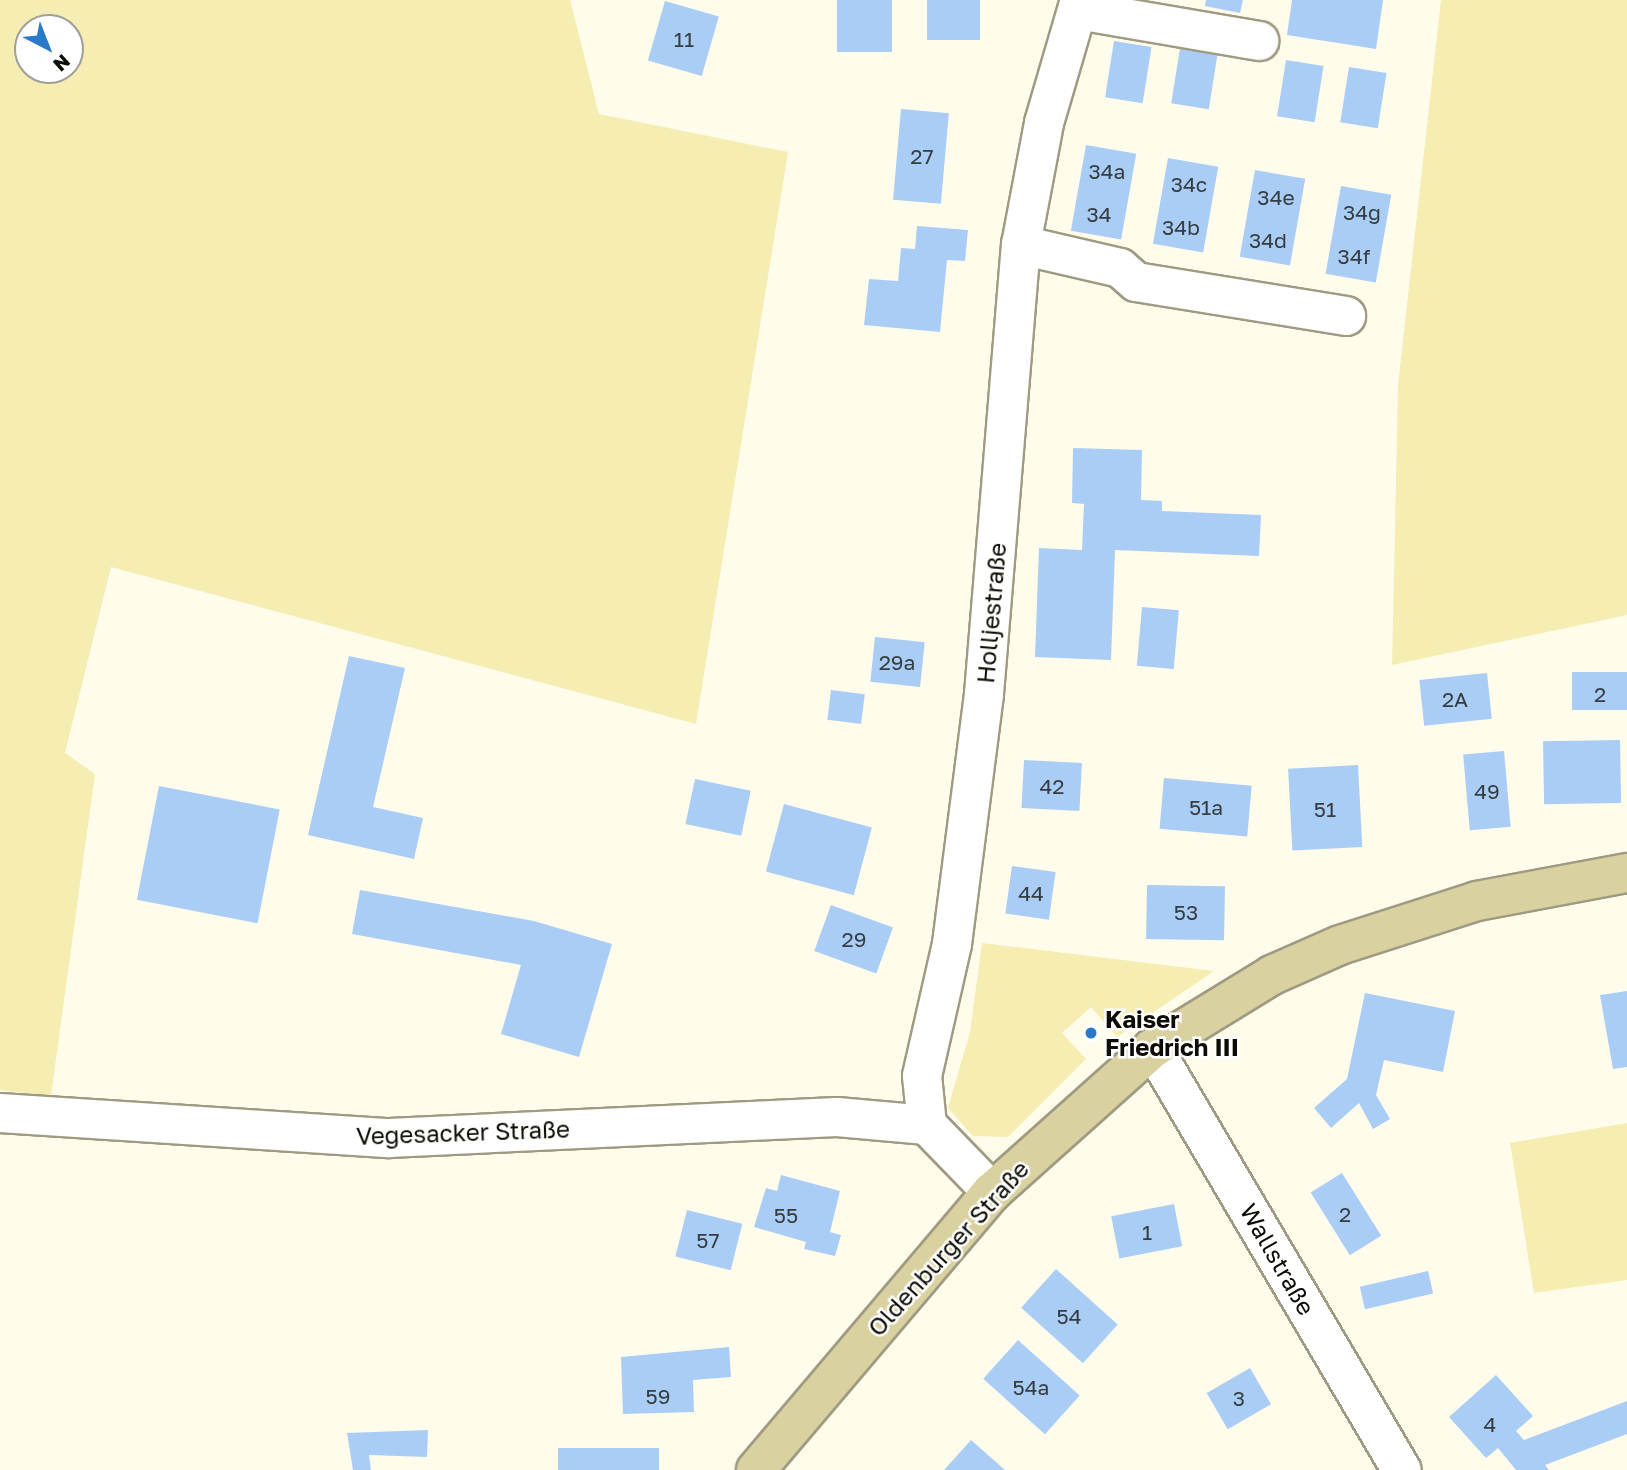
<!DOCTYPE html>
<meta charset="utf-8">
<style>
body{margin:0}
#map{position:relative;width:1627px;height:1470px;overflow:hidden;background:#fffcec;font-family:"Golos Text",sans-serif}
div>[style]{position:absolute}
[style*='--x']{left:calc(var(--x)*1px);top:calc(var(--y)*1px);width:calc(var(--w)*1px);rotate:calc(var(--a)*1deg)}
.green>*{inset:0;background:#f6edb2}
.building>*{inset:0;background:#aacdf6;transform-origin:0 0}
.roads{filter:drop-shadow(2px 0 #9f9b82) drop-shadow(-2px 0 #9f9b82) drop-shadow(0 2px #9f9b82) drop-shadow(0 -2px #9f9b82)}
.minor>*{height:38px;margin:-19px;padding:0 19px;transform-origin:19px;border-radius:19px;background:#fff}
.major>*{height:38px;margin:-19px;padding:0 19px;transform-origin:19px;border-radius:19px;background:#d9d1a0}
.dots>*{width:19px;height:19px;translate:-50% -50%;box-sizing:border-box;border:4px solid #fff;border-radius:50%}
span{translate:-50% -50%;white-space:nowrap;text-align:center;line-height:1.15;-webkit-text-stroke:5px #fff;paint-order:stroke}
.number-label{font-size:21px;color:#353d41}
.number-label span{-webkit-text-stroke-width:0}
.street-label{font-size:24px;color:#0e0d05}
.poi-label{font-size:24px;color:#0e0d05;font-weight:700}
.left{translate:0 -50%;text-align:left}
.north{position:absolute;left:14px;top:14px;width:70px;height:70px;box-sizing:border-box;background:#fff;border:2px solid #9f9e9b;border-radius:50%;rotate:138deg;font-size:19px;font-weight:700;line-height:28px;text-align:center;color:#0e0d05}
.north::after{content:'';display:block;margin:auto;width:24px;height:32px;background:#297ac9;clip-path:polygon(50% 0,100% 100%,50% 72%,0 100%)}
</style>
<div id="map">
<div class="green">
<i style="clip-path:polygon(evenodd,0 0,570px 0,599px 114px,788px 152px,696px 724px,111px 567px,65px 753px,95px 774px,51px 1096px,0 1090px,0 0,28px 28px,70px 28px,70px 70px,28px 70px,28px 28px)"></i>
<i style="clip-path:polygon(1441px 0,1627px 0,1627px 615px,1392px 665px,1398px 385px)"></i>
<i style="clip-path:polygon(982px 943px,1214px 971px,1117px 1037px,1091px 1007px,1062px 1033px,1086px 1059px,1008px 1137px,973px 1136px,948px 1108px,970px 1032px)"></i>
<i style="clip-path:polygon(1627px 1123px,1627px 1280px,1534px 1293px,1510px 1143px)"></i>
</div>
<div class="building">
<i style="left:837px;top:0;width:55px;height:52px"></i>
<i style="left:927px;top:0;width:53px;height:40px"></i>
<i style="clip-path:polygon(1206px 0,1243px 0,1240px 13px,1205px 6px)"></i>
<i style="clip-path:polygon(1292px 0,1383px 0,1376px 49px,1287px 35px)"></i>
<i style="left:665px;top:1px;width:56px;height:62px;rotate:16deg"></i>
<i style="left:1114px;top:41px;width:38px;height:57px;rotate:9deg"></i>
<i style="left:1180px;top:48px;width:38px;height:56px;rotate:9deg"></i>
<i style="left:1286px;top:60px;width:38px;height:57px;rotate:9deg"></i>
<i style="left:1349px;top:67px;width:38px;height:56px;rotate:9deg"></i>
<i style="left:901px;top:109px;width:48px;height:91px;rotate:5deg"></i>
<i style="left:1086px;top:145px;width:51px;height:87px;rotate:10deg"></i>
<i style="left:1168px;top:158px;width:51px;height:87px;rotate:10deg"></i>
<i style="left:1255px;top:170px;width:51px;height:88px;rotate:10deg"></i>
<i style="left:1341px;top:186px;width:51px;height:89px;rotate:10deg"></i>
<i style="clip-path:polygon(917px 226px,968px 230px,965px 261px,947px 260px,940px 332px,864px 325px,869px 279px,898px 281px,901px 248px,915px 249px)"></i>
<i style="clip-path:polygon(1073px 448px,1142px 450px,1141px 500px,1162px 501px,1162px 511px,1261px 515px,1259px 556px,1115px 550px,1111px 660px,1035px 657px,1039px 548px,1082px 550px,1084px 504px,1072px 503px)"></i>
<i style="left:1142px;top:607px;width:37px;height:59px;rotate:5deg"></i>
<i style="left:875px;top:637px;width:50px;height:45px;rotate:6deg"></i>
<i style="clip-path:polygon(349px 656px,405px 668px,373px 807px,423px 818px,414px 859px,308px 835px)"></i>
<i style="left:1627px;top:672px;width:38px;height:55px;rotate:90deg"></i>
<i style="left:1487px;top:673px;width:46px;height:68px;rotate:84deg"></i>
<i style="left:831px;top:690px;width:34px;height:30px;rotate:7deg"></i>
<i style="left:1620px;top:740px;width:63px;height:77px;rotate:89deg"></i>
<i style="left:1504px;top:751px;width:76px;height:41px;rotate:85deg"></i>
<i style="left:1024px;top:760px;width:58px;height:48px;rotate:3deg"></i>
<i style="left:1358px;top:765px;width:82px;height:70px;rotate:87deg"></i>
<i style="left:1164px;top:778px;width:88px;height:51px;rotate:5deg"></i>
<i style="left:695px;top:779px;width:57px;height:46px;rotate:12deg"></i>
<i style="left:159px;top:786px;width:123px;height:116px;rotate:11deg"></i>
<i style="left:784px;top:804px;width:91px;height:70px;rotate:15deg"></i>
<i style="left:1012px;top:866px;width:44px;height:48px;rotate:8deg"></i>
<i style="left:1147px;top:885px;width:78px;height:54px;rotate:1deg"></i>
<i style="clip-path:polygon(360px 890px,534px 921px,612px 944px,579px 1057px,501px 1034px,521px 965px,352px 934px)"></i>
<i style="left:831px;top:905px;width:66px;height:49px;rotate:20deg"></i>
<i style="clip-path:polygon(1627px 991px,1627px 1067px,1613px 1069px,1600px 995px)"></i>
<i style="clip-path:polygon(1365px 993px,1455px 1011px,1443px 1072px,1384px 1060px,1376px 1095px,1390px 1119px,1373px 1129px,1359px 1103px,1331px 1128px,1314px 1108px,1347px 1079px)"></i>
<i style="left:1342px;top:1173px;width:74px;height:37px;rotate:58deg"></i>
<i style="clip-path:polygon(781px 1175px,840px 1191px,830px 1232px,841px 1235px,835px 1256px,804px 1249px,806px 1242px,754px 1227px,766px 1188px,777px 1191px)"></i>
<i style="left:1174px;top:1204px;width:43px;height:64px;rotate:79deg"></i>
<i style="left:687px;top:1210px;width:57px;height:48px;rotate:14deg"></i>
<i style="left:1056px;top:1269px;width:83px;height:52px;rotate:42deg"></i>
<i style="left:1428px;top:1271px;width:23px;height:70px;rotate:77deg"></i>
<i style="left:1018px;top:1340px;width:83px;height:52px;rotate:42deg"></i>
<i style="clip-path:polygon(729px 1347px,731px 1377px,693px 1380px,694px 1412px,623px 1414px,621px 1357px)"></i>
<i style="left:1250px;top:1368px;width:42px;height:50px;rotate:60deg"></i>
<i style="clip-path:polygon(1496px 1375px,1533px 1416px,1516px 1431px,1524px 1440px,1627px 1401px,1627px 1434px,1545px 1465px,1549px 1470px,1516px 1470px,1498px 1448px,1486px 1458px,1449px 1417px)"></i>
<i style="clip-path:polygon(428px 1430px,427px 1457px,369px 1455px,371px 1470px,353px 1470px,347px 1433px)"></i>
<i style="clip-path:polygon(971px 1440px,1005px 1470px,944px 1470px)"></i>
<i style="left:659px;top:1448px;width:22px;height:101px;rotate:90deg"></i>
</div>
<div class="roads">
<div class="minor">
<i style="--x:1078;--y:10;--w:184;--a:9.7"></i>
<i style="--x:1021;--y:245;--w:102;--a:13.1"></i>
<i style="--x:1120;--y:268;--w:21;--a:41"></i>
<i style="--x:1136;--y:282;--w:213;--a:9.2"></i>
<i style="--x:1153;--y:1048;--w:490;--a:59.5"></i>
<i style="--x:0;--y:1113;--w:390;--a:3.7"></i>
<i style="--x:389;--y:1138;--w:448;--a:-2.7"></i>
<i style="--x:837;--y:1117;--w:90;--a:5.1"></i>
<i style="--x:992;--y:1192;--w:93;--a:-134.1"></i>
<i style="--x:927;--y:1125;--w:49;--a:-95.8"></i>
<i style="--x:922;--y:1076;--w:135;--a:-77.2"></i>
<i style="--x:952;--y:944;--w:252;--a:-82.7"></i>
<i style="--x:984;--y:694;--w:451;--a:-85.3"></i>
<i style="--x:1021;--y:245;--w:124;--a:-79.3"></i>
<i style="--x:1044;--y:123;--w:128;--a:-73.7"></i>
</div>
<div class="major">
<i style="--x:756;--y:1470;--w:365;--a:-49.7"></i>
<i style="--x:992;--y:1192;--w:216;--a:-41.8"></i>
<i style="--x:1153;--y:1048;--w:140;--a:-31.5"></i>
<i style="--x:1272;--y:975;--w:74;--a:-23.8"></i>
<i style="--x:1340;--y:945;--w:144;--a:-17.8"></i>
<i style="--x:1477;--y:901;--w:153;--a:-10.6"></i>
</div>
</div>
<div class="dots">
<i style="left:1091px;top:1033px;background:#297ac9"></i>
</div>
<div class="number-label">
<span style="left:684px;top:39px">11</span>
<span style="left:922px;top:156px">27</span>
<span style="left:1107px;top:171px">34a</span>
<span style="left:1189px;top:184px">34c</span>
<span style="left:1276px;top:197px">34e</span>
<span style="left:1362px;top:212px">34g</span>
<span style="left:1099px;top:214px">34</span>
<span style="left:1181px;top:227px">34b</span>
<span style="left:1268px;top:240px">34d</span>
<span style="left:1354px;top:256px">34f</span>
<span style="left:897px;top:662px">29a</span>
<span style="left:1600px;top:694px">2</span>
<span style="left:1455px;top:699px">2A</span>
<span style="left:1052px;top:786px">42</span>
<span style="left:1487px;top:791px">49</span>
<span style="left:1206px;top:807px">51a</span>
<span style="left:1325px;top:809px">51</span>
<span style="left:1031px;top:893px">44</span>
<span style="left:1186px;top:912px">53</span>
<span style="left:854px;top:939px">29</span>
<span style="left:1345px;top:1214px">2</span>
<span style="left:786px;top:1215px">55</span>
<span style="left:1147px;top:1232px">1</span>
<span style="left:708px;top:1240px">57</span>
<span style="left:1069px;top:1316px">54</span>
<span style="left:1031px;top:1387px">54a</span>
<span style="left:658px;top:1396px">59</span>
<span style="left:1239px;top:1398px">3</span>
<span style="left:1490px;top:1424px">4</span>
</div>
<div class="street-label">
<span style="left:991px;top:613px;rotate:-85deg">Holljestraße</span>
<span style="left:463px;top:1132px;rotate:-2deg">Vegesacker Straße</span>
<span style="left:948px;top:1248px;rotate:-48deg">Oldenburger Straße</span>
<span style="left:1278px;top:1259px;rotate:60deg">Wallstraße</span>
</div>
<div class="poi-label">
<span class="left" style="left:1105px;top:1033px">Kaiser<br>Friedrich III</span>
</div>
<div class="north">N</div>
</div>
